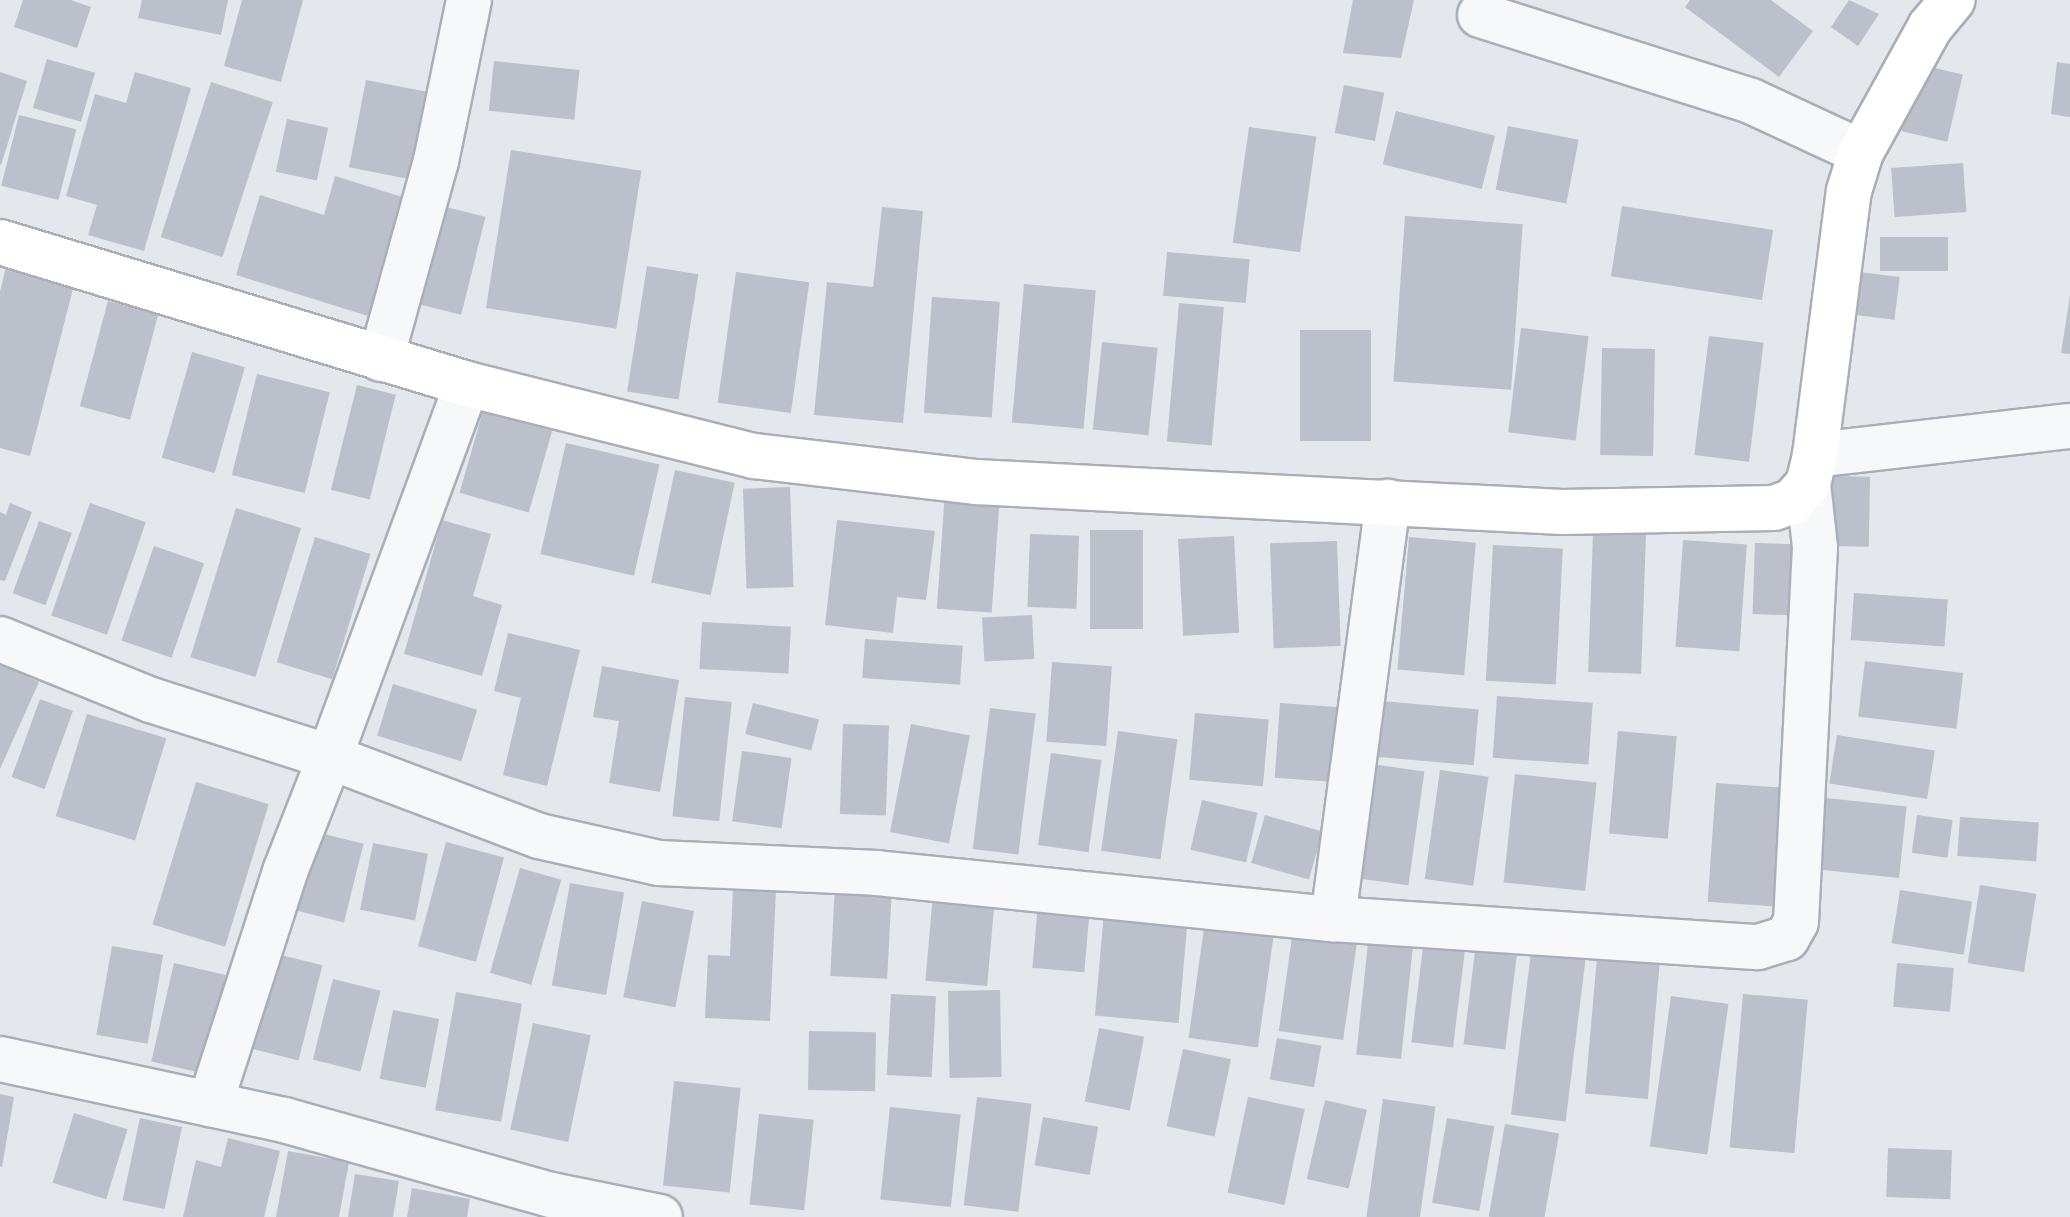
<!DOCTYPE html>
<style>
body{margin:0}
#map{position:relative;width:2070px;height:1217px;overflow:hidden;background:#e4e7ec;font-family:"Roboto Condensed",sans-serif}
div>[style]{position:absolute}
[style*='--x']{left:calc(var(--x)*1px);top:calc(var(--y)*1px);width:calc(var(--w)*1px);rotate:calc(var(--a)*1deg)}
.building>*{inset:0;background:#bbc0ca;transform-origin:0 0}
.roads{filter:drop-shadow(2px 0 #a9aeb7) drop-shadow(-2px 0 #a9aeb7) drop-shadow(0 2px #a9aeb7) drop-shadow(0 -2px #a9aeb7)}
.street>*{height:44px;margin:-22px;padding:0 22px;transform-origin:22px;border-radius:22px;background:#f7f8fa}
.secondary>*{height:44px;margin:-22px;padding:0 22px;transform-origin:22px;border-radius:22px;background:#fff}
span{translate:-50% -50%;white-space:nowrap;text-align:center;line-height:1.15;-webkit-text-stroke:8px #f4f6f9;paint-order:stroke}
</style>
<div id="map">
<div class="building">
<i style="clip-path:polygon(23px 0,71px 0,91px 7px,77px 48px,14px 27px)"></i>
<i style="clip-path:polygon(142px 0,228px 0,221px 35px,138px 18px)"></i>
<i style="clip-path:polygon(242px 0,303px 0,281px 82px,224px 66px)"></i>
<i style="clip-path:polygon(1353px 0,1414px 0,1401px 58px,1343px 53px)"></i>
<i style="clip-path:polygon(1690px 0,1771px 0,1813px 31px,1779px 77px,1685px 7px)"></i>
<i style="clip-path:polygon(1849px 0,1879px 14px,1858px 46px,1831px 27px)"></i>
<i style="left:47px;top:59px;width:50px;height:51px;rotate:16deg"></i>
<i style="left:494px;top:61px;width:86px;height:50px;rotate:6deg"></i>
<i style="clip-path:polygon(2057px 62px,2070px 64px,2070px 117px,2051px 114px)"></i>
<i style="left:1917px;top:64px;width:47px;height:69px;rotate:13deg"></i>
<i style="clip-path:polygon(0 72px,27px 81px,1px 165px,0 164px)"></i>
<i style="clip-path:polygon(135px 72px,191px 88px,144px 251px,88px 235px,97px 205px,66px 196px,95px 94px,126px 103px)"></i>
<i style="left:366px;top:80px;width:67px;height:89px;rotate:11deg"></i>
<i style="left:211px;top:82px;width:65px;height:163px;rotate:18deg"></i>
<i style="left:1344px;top:85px;width:41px;height:49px;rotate:11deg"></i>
<i style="left:1396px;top:111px;width:102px;height:55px;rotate:14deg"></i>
<i style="left:19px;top:115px;width:59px;height:73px;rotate:14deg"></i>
<i style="left:287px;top:119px;width:42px;height:54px;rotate:12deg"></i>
<i style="left:1508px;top:126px;width:72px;height:65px;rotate:11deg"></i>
<i style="left:1249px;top:127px;width:68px;height:117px;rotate:8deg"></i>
<i style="left:511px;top:150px;width:132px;height:160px;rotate:9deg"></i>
<i style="left:1963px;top:163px;width:49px;height:72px;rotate:86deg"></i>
<i style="clip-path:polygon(335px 176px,418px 202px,381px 320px,236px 275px,260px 195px,324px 215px)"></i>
<i style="left:438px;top:205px;width:49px;height:101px;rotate:14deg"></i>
<i style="left:1622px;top:206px;width:153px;height:71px;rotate:9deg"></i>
<i style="clip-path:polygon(882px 207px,923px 211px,903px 423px,814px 415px,827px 282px,873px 287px)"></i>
<i style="left:1405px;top:216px;width:118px;height:166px;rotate:4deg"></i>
<i style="left:1880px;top:237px;width:68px;height:34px"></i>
<i style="left:1167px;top:252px;width:83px;height:44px;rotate:5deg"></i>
<i style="left:647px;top:266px;width:52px;height:127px;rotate:9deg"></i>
<i style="clip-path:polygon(6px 267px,74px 285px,30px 456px,0 448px,0 292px)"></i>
<i style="left:736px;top:272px;width:74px;height:132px;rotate:8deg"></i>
<i style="left:1859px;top:272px;width:41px;height:43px;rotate:7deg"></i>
<i style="left:1024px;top:284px;width:72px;height:139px;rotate:5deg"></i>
<i style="clip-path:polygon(2070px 296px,2070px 354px,2061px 353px)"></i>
<i style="left:932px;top:297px;width:68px;height:116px;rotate:4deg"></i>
<i style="left:108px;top:301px;width:52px;height:109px;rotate:15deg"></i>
<i style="left:1179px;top:303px;width:45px;height:139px;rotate:5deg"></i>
<i style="left:1521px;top:328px;width:68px;height:105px;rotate:7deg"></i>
<i style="left:1300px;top:330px;width:71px;height:111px"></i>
<i style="left:1709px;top:336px;width:55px;height:120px;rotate:7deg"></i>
<i style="left:1102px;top:342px;width:56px;height:88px;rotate:6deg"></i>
<i style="left:1602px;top:348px;width:53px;height:107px;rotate:1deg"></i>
<i style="left:192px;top:352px;width:55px;height:110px;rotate:16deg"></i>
<i style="left:257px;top:374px;width:75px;height:104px;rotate:14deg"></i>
<i style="left:357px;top:385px;width:40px;height:108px;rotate:14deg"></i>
<i style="left:483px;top:411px;width:72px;height:85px;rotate:16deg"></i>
<i style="left:566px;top:443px;width:96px;height:114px;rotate:13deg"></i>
<i style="left:675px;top:470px;width:61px;height:115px;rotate:12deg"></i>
<i style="left:1829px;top:476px;width:41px;height:70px;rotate:1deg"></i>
<i style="left:790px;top:487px;width:100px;height:47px;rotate:88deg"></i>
<i style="left:945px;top:492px;width:55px;height:117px;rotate:4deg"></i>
<i style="clip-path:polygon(10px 503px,32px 512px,5px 581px,0 580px,0 512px,6px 515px)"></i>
<i style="left:90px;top:503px;width:59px;height:119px;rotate:19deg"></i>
<i style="left:236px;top:508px;width:68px;height:156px;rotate:17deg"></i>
<i style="clip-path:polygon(442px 520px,491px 534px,473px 596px,502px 605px,482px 676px,404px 654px)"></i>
<i style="clip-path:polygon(837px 520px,935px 531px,926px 600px,897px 597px,893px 633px,825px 625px)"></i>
<i style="left:39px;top:521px;width:35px;height:77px;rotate:20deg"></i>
<i style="left:1090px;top:530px;width:53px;height:99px"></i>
<i style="left:1593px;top:533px;width:53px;height:139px;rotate:2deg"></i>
<i style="left:1030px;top:534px;width:49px;height:73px;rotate:2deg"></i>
<i style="left:1234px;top:536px;width:97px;height:56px;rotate:87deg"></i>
<i style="left:315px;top:537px;width:58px;height:131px;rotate:17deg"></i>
<i style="left:1409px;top:537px;width:67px;height:133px;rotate:5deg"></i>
<i style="left:1683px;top:540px;width:64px;height:107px;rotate:4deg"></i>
<i style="left:1337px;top:541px;width:105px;height:67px;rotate:88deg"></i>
<i style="left:1755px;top:543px;width:52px;height:71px;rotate:2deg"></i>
<i style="left:1493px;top:545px;width:70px;height:136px;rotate:3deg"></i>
<i style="left:154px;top:546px;width:53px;height:100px;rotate:19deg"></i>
<i style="left:1854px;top:593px;width:94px;height:47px;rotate:4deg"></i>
<i style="left:1032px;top:615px;width:44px;height:50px;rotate:87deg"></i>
<i style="left:702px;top:622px;width:89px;height:47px;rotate:3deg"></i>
<i style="clip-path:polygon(508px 633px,580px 650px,547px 786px,503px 775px,521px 698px,494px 691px)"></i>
<i style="left:865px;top:639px;width:98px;height:39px;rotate:4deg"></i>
<i style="left:1865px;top:661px;width:99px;height:56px;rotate:7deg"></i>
<i style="left:1052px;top:662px;width:60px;height:80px;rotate:4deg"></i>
<i style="clip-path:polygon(0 664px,39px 682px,0 769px)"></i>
<i style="clip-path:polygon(602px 666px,679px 680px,660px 792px,609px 783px,619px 721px,593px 717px)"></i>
<i style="left:393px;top:684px;width:88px;height:54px;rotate:17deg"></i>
<i style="left:1497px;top:696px;width:96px;height:62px;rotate:4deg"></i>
<i style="left:685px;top:697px;width:47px;height:120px;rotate:6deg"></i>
<i style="left:40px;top:699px;width:35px;height:83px;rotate:20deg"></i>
<i style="left:1381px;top:701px;width:98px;height:56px;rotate:5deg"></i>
<i style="left:753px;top:703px;width:68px;height:32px;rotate:14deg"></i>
<i style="left:1280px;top:703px;width:70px;height:75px;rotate:4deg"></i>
<i style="left:990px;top:708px;width:46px;height:142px;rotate:7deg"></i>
<i style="left:1195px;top:713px;width:74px;height:67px;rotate:5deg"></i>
<i style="left:87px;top:714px;width:83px;height:107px;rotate:17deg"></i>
<i style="left:843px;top:724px;width:46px;height:90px;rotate:2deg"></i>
<i style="left:911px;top:724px;width:60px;height:110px;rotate:11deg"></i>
<i style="left:1118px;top:731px;width:60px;height:121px;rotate:8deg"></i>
<i style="left:1618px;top:731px;width:59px;height:103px;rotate:5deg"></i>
<i style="left:1837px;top:735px;width:99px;height:49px;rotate:9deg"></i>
<i style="left:742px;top:751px;width:50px;height:71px;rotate:8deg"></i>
<i style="left:1051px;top:753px;width:51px;height:93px;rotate:8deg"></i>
<i style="left:1364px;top:763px;width:61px;height:115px;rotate:8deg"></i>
<i style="left:1440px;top:770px;width:49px;height:110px;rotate:8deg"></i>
<i style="left:1515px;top:774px;width:82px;height:109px;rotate:6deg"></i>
<i style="left:196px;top:782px;width:76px;height:149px;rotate:17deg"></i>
<i style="left:1716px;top:783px;width:71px;height:119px;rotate:4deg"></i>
<i style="left:1826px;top:798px;width:81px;height:72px;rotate:6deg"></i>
<i style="left:1202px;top:800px;width:57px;height:51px;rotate:13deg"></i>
<i style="left:1265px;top:815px;width:60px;height:50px;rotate:16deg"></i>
<i style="left:1917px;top:815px;width:36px;height:38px;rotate:8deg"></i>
<i style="left:1960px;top:817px;width:79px;height:39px;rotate:4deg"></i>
<i style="left:316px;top:832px;width:49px;height:81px;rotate:14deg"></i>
<i style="left:446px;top:842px;width:60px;height:108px;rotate:15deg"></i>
<i style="left:373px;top:843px;width:56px;height:68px;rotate:11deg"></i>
<i style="left:520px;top:868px;width:43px;height:109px;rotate:16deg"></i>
<i style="left:570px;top:883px;width:55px;height:104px;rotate:10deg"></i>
<i style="left:835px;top:885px;width:57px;height:91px;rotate:3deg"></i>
<i style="left:1980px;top:885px;width:57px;height:79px;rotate:9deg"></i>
<i style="clip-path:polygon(733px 888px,776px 890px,770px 1021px,705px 1018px,708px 955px,730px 956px)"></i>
<i style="left:1900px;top:890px;width:73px;height:54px;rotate:9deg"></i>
<i style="left:933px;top:894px;width:62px;height:87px;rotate:5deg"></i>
<i style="left:642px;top:901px;width:53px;height:98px;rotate:11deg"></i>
<i style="left:1038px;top:904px;width:52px;height:64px;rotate:5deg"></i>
<i style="left:1104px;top:912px;width:84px;height:104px;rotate:5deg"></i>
<i style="left:1205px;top:921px;width:70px;height:118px;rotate:8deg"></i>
<i style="left:1293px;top:930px;width:65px;height:102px;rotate:8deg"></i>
<i style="left:1368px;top:943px;width:45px;height:112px;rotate:6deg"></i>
<i style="left:112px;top:946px;width:52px;height:90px;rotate:10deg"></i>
<i style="left:1423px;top:947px;width:42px;height:96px;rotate:7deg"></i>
<i style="left:1475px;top:951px;width:42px;height:94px;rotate:7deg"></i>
<i style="left:269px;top:952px;width:55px;height:98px;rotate:14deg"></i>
<i style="left:1531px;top:952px;width:55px;height:164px;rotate:7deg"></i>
<i style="left:1597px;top:957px;width:63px;height:137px;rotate:5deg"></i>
<i style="left:174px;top:963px;width:53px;height:101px;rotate:13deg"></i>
<i style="left:1897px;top:963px;width:57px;height:44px;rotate:5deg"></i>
<i style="left:333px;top:979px;width:49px;height:83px;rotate:14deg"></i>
<i style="left:1000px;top:990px;width:87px;height:52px;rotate:89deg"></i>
<i style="left:456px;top:992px;width:67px;height:120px;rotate:10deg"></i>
<i style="left:891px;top:994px;width:45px;height:81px;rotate:3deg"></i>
<i style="left:1743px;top:994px;width:65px;height:154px;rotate:5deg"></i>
<i style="left:1671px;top:996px;width:58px;height:152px;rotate:8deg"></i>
<i style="left:393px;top:1010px;width:47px;height:70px;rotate:11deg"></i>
<i style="left:533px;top:1023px;width:59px;height:109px;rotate:12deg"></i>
<i style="left:1099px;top:1028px;width:46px;height:75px;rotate:11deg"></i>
<i style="left:809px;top:1031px;width:67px;height:59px;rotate:1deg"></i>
<i style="left:1277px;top:1038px;width:45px;height:42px;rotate:10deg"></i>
<i style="left:1183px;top:1049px;width:49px;height:79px;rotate:12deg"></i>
<i style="left:674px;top:1081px;width:67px;height:105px;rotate:6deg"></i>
<i style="clip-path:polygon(0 1094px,14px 1097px,2px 1167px,0 1166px)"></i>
<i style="left:977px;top:1097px;width:55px;height:109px;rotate:7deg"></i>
<i style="left:1248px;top:1097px;width:58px;height:98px;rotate:12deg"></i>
<i style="left:1383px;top:1099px;width:53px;height:119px;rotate:8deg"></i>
<i style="left:1325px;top:1100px;width:43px;height:81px;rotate:13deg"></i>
<i style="left:890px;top:1107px;width:71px;height:93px;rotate:6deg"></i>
<i style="left:74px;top:1113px;width:56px;height:73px;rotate:17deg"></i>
<i style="left:759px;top:1114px;width:55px;height:91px;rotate:6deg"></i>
<i style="left:1043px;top:1117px;width:56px;height:49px;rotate:10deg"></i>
<i style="left:140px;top:1118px;width:43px;height:84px;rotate:12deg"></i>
<i style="left:1447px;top:1118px;width:48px;height:86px;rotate:10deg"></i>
<i style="left:1505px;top:1124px;width:55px;height:94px;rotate:10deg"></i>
<i style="clip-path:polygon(228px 1138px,280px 1151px,264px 1217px,183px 1217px,196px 1160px,221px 1167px)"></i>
<i style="left:1888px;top:1148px;width:64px;height:49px;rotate:2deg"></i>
<i style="clip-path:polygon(288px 1151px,349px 1162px,339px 1217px,276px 1217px)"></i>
<i style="clip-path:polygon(355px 1174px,399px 1181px,393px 1217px,348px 1217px)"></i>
<i style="clip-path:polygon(412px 1188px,470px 1199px,467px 1217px,407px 1217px)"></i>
</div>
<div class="roads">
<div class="street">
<i style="--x:1480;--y:15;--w:284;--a:17.6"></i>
<i style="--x:1751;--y:101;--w:121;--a:24.9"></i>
<i style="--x:381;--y:359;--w:205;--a:-74.5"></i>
<i style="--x:436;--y:161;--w:164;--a:-78.4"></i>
<i style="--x:467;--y:384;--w:397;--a:110.2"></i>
<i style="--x:330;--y:757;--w:223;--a:20.7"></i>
<i style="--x:539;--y:836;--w:123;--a:12.7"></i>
<i style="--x:659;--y:863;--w:218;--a:2.6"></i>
<i style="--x:877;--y:873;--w:458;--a:5.8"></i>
<i style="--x:1333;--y:919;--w:426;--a:3.8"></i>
<i style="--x:1758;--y:947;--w:30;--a:-17"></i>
<i style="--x:1787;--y:938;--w:18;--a:-61"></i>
<i style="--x:1796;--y:922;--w:375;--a:-87.1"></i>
<i style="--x:1815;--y:547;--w:63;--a:-96.3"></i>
<i style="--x:1815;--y:455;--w:257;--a:-6.5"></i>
<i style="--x:0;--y:639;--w:163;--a:22"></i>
<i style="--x:151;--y:700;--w:188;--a:17.7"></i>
<i style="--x:330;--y:757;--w:123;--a:111.4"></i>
<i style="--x:285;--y:872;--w:244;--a:107.9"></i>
<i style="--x:1333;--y:919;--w:421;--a:-82.5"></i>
<i style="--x:0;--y:1059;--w:290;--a:12.1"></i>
<i style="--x:284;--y:1120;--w:277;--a:15.7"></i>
<i style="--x:551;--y:1195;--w:111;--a:11.4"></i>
</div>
<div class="secondary">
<i style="--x:0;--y:242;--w:488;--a:16.9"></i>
<i style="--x:467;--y:384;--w:296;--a:14.1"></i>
<i style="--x:754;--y:456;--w:224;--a:6.7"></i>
<i style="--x:976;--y:482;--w:587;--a:2.93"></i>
<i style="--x:1562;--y:512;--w:212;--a:-1.1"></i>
<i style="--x:1774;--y:508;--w:20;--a:-20"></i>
<i style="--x:1793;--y:501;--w:23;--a:-49"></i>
<i style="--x:1808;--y:484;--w:30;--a:-76"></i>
<i style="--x:1815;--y:455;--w:266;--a:-82.7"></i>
<i style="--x:1849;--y:191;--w:41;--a:-72.9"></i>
<i style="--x:1861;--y:152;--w:143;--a:-61.1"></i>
<i style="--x:1930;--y:27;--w:35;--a:-50"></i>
</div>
</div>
</div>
